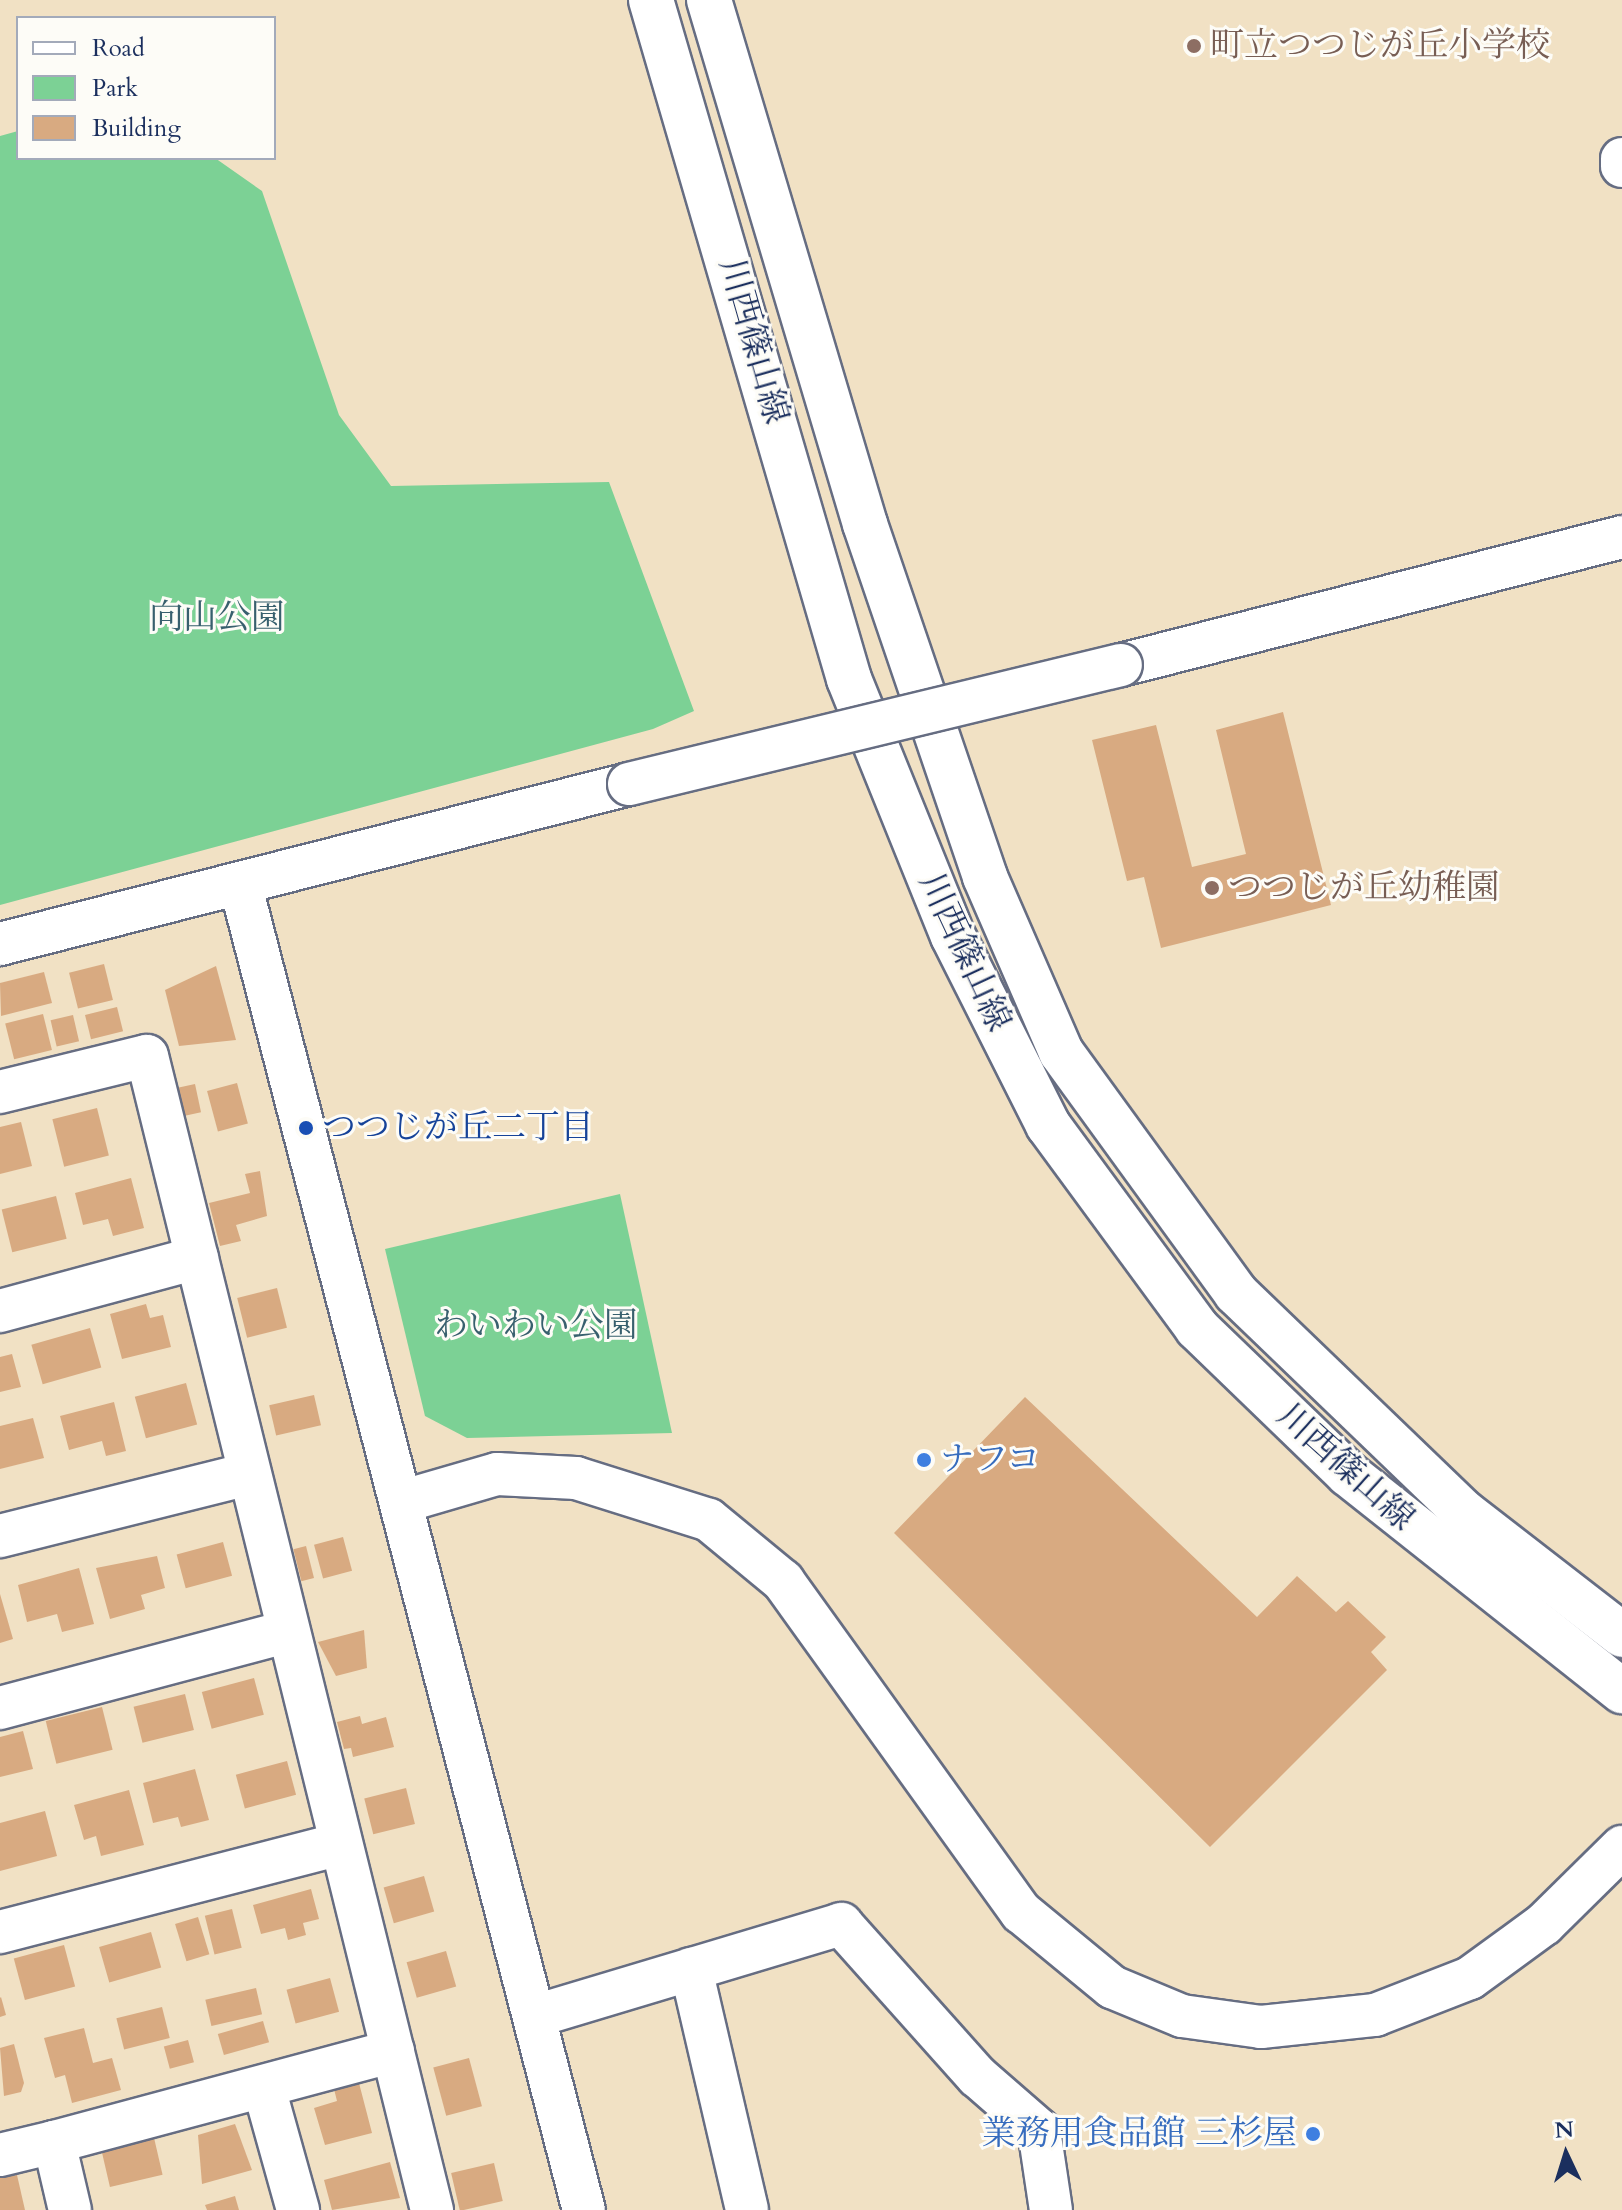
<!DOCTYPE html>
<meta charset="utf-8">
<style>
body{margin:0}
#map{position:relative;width:1622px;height:2210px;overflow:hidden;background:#f1e1c4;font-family:Cardo,"Noto Serif JP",serif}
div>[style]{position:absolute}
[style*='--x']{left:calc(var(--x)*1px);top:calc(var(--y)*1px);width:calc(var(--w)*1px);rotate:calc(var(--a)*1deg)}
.green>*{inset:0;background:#7cd195}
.building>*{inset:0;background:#d8aa81;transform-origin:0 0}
.roads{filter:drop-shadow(2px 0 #666d82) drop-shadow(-2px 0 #666d82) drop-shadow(0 2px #666d82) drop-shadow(0 -2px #666d82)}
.minor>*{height:42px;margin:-21px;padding:0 21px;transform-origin:21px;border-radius:21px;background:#fff}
.major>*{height:44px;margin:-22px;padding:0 22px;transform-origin:22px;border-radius:22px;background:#fff}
.bridges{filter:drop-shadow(2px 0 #666d82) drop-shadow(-2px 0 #666d82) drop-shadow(0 2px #666d82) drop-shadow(0 -2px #666d82)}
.minor-bridge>*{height:42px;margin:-21px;padding:0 21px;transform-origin:21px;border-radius:21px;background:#fff}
.dots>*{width:22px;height:22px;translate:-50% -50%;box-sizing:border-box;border:4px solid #fdfcf7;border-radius:50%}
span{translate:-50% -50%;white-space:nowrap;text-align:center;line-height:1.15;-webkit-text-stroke:6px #fdfcf7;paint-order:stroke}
.education-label{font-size:34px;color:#785e54}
.left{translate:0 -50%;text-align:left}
.street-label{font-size:34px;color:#1b2f5e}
.park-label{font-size:34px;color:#38606e}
.transit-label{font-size:34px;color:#164399}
.shop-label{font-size:34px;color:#366cbe}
.right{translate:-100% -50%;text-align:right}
.legend{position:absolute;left:16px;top:16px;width:260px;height:144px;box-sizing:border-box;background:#fdfcf7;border:2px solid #a3aaba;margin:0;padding:10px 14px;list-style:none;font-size:24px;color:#1b2f5e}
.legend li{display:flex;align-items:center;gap:16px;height:40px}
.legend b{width:40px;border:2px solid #a3aaba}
.north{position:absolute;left:1526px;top:2114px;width:80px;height:80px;-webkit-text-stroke:6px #fdfcf7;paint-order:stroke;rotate:356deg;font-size:22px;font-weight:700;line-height:32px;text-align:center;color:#1b2f5e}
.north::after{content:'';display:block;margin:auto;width:28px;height:36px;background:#1b2f5e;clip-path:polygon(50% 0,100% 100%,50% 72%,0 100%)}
</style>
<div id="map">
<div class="green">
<i style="clip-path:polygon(18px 131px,18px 158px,215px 158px,262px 191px,339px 415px,391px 486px,609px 482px,694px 711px,653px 729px,0 905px,0 136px)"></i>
<i style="clip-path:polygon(620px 1194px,672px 1433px,467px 1438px,425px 1416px,385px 1249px)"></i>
</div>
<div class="building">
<i style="clip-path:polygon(1283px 712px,1331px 905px,1161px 948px,1144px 877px,1127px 881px,1092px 740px,1156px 725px,1192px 867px,1246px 854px,1216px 730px)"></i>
<i style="left:104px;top:964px;width:37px;height:36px;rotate:76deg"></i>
<i style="clip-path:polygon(216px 966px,236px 1040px,179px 1046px,165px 990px)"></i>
<i style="clip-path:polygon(44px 972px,52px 1003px,1px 1016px,0 983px)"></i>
<i style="left:117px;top:1007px;width:25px;height:33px;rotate:76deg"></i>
<i style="left:43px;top:1014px;width:37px;height:39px;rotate:76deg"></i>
<i style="left:73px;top:1015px;width:27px;height:23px;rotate:77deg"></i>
<i style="left:237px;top:1083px;width:42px;height:31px;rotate:75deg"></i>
<i style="left:195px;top:1084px;width:29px;height:20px;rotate:78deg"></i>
<i style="left:97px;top:1108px;width:49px;height:46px;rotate:76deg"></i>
<i style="clip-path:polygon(21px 1122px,32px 1166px,0 1174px,0 1127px)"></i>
<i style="clip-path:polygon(260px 1171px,267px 1216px,236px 1225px,241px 1241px,220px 1246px,209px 1203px,250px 1193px,245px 1174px)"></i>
<i style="clip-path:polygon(131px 1178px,144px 1228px,113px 1236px,108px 1219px,83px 1225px,75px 1193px)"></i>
<i style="left:56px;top:1196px;width:44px;height:56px;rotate:76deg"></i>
<i style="left:277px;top:1288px;width:41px;height:41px;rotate:76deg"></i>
<i style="clip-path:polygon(146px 1304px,150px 1318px,163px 1315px,171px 1347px,122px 1359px,110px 1314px)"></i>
<i style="left:90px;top:1328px;width:41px;height:61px;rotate:74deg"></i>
<i style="clip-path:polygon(12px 1354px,21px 1387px,0 1392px,0 1357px)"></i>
<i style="left:186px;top:1383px;width:43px;height:53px;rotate:75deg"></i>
<i style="left:314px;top:1395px;width:31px;height:46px;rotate:77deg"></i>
<i style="clip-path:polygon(1025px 1397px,1257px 1617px,1297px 1576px,1336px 1612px,1348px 1601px,1386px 1637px,1371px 1652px,1387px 1670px,1210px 1847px,894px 1533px)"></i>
<i style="clip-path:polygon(114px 1402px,126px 1451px,106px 1456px,102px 1441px,69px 1450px,60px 1416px)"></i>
<i style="clip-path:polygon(33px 1418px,44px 1458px,0 1469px,0 1426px)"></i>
<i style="left:343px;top:1537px;width:35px;height:30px;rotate:75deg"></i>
<i style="left:223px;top:1542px;width:35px;height:48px;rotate:75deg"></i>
<i style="left:306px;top:1546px;width:33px;height:13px;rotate:76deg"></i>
<i style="clip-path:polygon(157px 1556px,165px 1588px,141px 1595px,145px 1609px,110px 1619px,96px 1568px)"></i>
<i style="clip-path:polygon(79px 1568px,94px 1624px,62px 1632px,57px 1614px,27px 1622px,18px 1585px)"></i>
<i style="clip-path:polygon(0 1594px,13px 1639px,0 1643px)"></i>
<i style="clip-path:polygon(364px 1630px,367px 1668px,336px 1676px,318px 1642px)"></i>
<i style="left:254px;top:1678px;width:38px;height:54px;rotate:75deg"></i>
<i style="left:185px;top:1694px;width:37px;height:53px;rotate:76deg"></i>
<i style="left:102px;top:1707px;width:44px;height:58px;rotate:76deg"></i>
<i style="clip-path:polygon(360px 1716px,362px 1724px,386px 1717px,394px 1747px,353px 1757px,351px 1748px,344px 1749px,337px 1722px)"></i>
<i style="clip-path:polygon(23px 1731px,33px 1769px,0 1777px,0 1737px)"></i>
<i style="left:287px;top:1761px;width:35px;height:53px;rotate:75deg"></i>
<i style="clip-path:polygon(195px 1769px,209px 1820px,181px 1827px,178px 1817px,153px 1823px,143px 1783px)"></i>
<i style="left:406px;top:1788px;width:37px;height:43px;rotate:76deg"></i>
<i style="clip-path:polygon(129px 1790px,144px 1845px,101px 1856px,96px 1836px,84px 1840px,74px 1805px)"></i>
<i style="clip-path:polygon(45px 1811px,57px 1856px,0 1871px,0 1823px)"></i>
<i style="left:424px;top:1876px;width:37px;height:42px;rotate:74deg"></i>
<i style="clip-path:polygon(311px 1889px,319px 1919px,303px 1923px,306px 1935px,288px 1940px,285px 1928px,261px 1934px,253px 1905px)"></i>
<i style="left:232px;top:1909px;width:40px;height:28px;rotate:76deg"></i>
<i style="left:198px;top:1917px;width:39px;height:24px;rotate:73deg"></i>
<i style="left:151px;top:1932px;width:37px;height:54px;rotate:74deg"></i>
<i style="left:64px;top:1945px;width:43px;height:52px;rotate:75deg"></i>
<i style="left:446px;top:1951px;width:37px;height:41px;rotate:74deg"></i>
<i style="left:330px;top:1978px;width:35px;height:45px;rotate:75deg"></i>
<i style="left:256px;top:1988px;width:27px;height:52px;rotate:77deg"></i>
<i style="clip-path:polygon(1px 1997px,6px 2015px,0 2017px,0 1998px)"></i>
<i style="left:162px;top:2007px;width:32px;height:47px;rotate:76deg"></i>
<i style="left:263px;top:2021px;width:22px;height:47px;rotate:74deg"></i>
<i style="clip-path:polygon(84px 2028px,93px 2063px,112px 2058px,121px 2090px,72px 2103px,65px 2075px,55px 2078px,44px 2038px)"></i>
<i style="left:188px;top:2040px;width:23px;height:25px;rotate:75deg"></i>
<i style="clip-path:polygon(14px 2044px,24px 2083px,21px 2092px,4px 2096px,0 2048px)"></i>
<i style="left:469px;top:2058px;width:50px;height:37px;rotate:75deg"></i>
<i style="clip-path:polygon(359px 2083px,372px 2133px,325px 2145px,314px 2108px,337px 2101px,334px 2089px)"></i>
<i style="clip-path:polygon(235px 2124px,252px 2170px,202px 2184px,198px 2135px)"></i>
<i style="left:152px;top:2129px;width:47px;height:54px;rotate:77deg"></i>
<i style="clip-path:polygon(390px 2162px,400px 2198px,332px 2210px,324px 2180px)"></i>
<i style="left:494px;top:2163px;width:39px;height:44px;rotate:77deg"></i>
<i style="clip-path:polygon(17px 2175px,25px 2210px,0 2210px,0 2178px)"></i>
<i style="clip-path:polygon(235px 2196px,239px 2210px,207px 2210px,205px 2205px)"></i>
</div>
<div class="roads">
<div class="minor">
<i style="--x:1622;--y:159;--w:7;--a:90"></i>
<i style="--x:1121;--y:665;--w:517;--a:-14.33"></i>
<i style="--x:241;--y:887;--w:1367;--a:75.47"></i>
<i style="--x:0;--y:944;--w:649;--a:-14.27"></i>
<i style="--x:0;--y:1092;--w:151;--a:-13.8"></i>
<i style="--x:147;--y:1056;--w:1189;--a:76.13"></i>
<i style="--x:0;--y:1311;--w:204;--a:-15.1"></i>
<i style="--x:404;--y:1501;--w:97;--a:-16.2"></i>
<i style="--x:497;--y:1474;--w:79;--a:2.9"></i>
<i style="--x:576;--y:1478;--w:139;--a:17.5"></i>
<i style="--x:709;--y:1520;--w:96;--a:39.5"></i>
<i style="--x:783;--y:1581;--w:408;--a:54.3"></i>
<i style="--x:1021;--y:1912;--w:118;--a:39.5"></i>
<i style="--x:1112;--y:1987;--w:76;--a:22.5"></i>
<i style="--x:1182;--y:2016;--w:80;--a:7.9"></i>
<i style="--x:1261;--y:2027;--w:115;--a:-6"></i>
<i style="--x:1375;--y:2015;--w:102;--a:-21.3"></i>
<i style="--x:1470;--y:1978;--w:92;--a:-36.1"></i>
<i style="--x:1544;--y:1924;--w:110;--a:-44.6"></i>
<i style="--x:0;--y:1536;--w:256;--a:-14"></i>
<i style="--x:0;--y:1708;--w:295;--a:-14.9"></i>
<i style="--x:0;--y:1932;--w:348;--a:-14.5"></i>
<i style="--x:691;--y:1969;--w:247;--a:76.9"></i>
<i style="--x:535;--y:2016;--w:320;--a:-16.7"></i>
<i style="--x:841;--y:1924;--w:204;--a:48.2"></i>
<i style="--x:977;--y:2076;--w:82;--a:41.1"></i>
<i style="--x:1039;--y:2130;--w:81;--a:81.5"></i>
<i style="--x:264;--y:2088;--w:127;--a:74.4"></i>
<i style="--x:54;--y:2142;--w:351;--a:-15"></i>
<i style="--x:0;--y:2155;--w:56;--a:-13.5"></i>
<i style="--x:54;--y:2142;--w:70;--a:76.8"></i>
</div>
<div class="major">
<i style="--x:651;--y:0;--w:707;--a:73.74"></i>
<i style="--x:849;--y:679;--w:277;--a:68"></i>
<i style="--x:953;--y:936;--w:212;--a:63.3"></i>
<i style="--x:1048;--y:1125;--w:252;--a:53.7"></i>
<i style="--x:1197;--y:1328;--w:210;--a:44"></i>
<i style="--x:1348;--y:1474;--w:350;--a:38.4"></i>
<i style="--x:709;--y:0;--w:547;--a:73.42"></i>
<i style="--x:865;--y:524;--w:373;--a:71.2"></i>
<i style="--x:985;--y:877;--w:191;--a:66.5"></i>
<i style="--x:1061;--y:1052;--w:298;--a:54"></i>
<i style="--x:1236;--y:1293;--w:318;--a:43.9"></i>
<i style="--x:1465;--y:1513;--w:199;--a:37.8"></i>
</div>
</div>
<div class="bridges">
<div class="minor-bridge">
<i style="--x:629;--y:784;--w:506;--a:-13.6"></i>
</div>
</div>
<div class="dots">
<i style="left:1194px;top:46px;background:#8d6e63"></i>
<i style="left:1212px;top:888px;background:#8d6e63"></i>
<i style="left:306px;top:1128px;background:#1a4fb4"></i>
<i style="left:924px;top:1460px;background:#3f7fe0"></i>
<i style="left:1313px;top:2134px;background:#3f7fe0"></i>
</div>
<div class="education-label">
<span class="left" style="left:1210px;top:46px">町立つつじが丘小学校</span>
<span class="left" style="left:1228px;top:888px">つつじが丘幼稚園</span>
</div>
<div class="street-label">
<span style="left:754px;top:341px;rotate:74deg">川西篠山線</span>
<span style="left:965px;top:952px;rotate:65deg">川西篠山線</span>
<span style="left:1346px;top:1467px;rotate:42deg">川西篠山線</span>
</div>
<div class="park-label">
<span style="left:217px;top:618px">向山公園</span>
<span style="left:536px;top:1326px">わいわい公園</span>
</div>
<div class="transit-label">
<span class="left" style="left:322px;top:1128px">つつじが丘二丁目</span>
</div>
<div class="shop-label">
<span class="left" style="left:940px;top:1460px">ナフコ</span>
<span class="right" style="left:1297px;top:2134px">業務用食品館 三杉屋</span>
</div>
<ul class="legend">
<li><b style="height:10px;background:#fff"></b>Road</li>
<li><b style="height:22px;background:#7cd195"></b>Park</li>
<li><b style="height:22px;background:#d8aa81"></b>Building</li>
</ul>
<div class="north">N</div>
</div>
